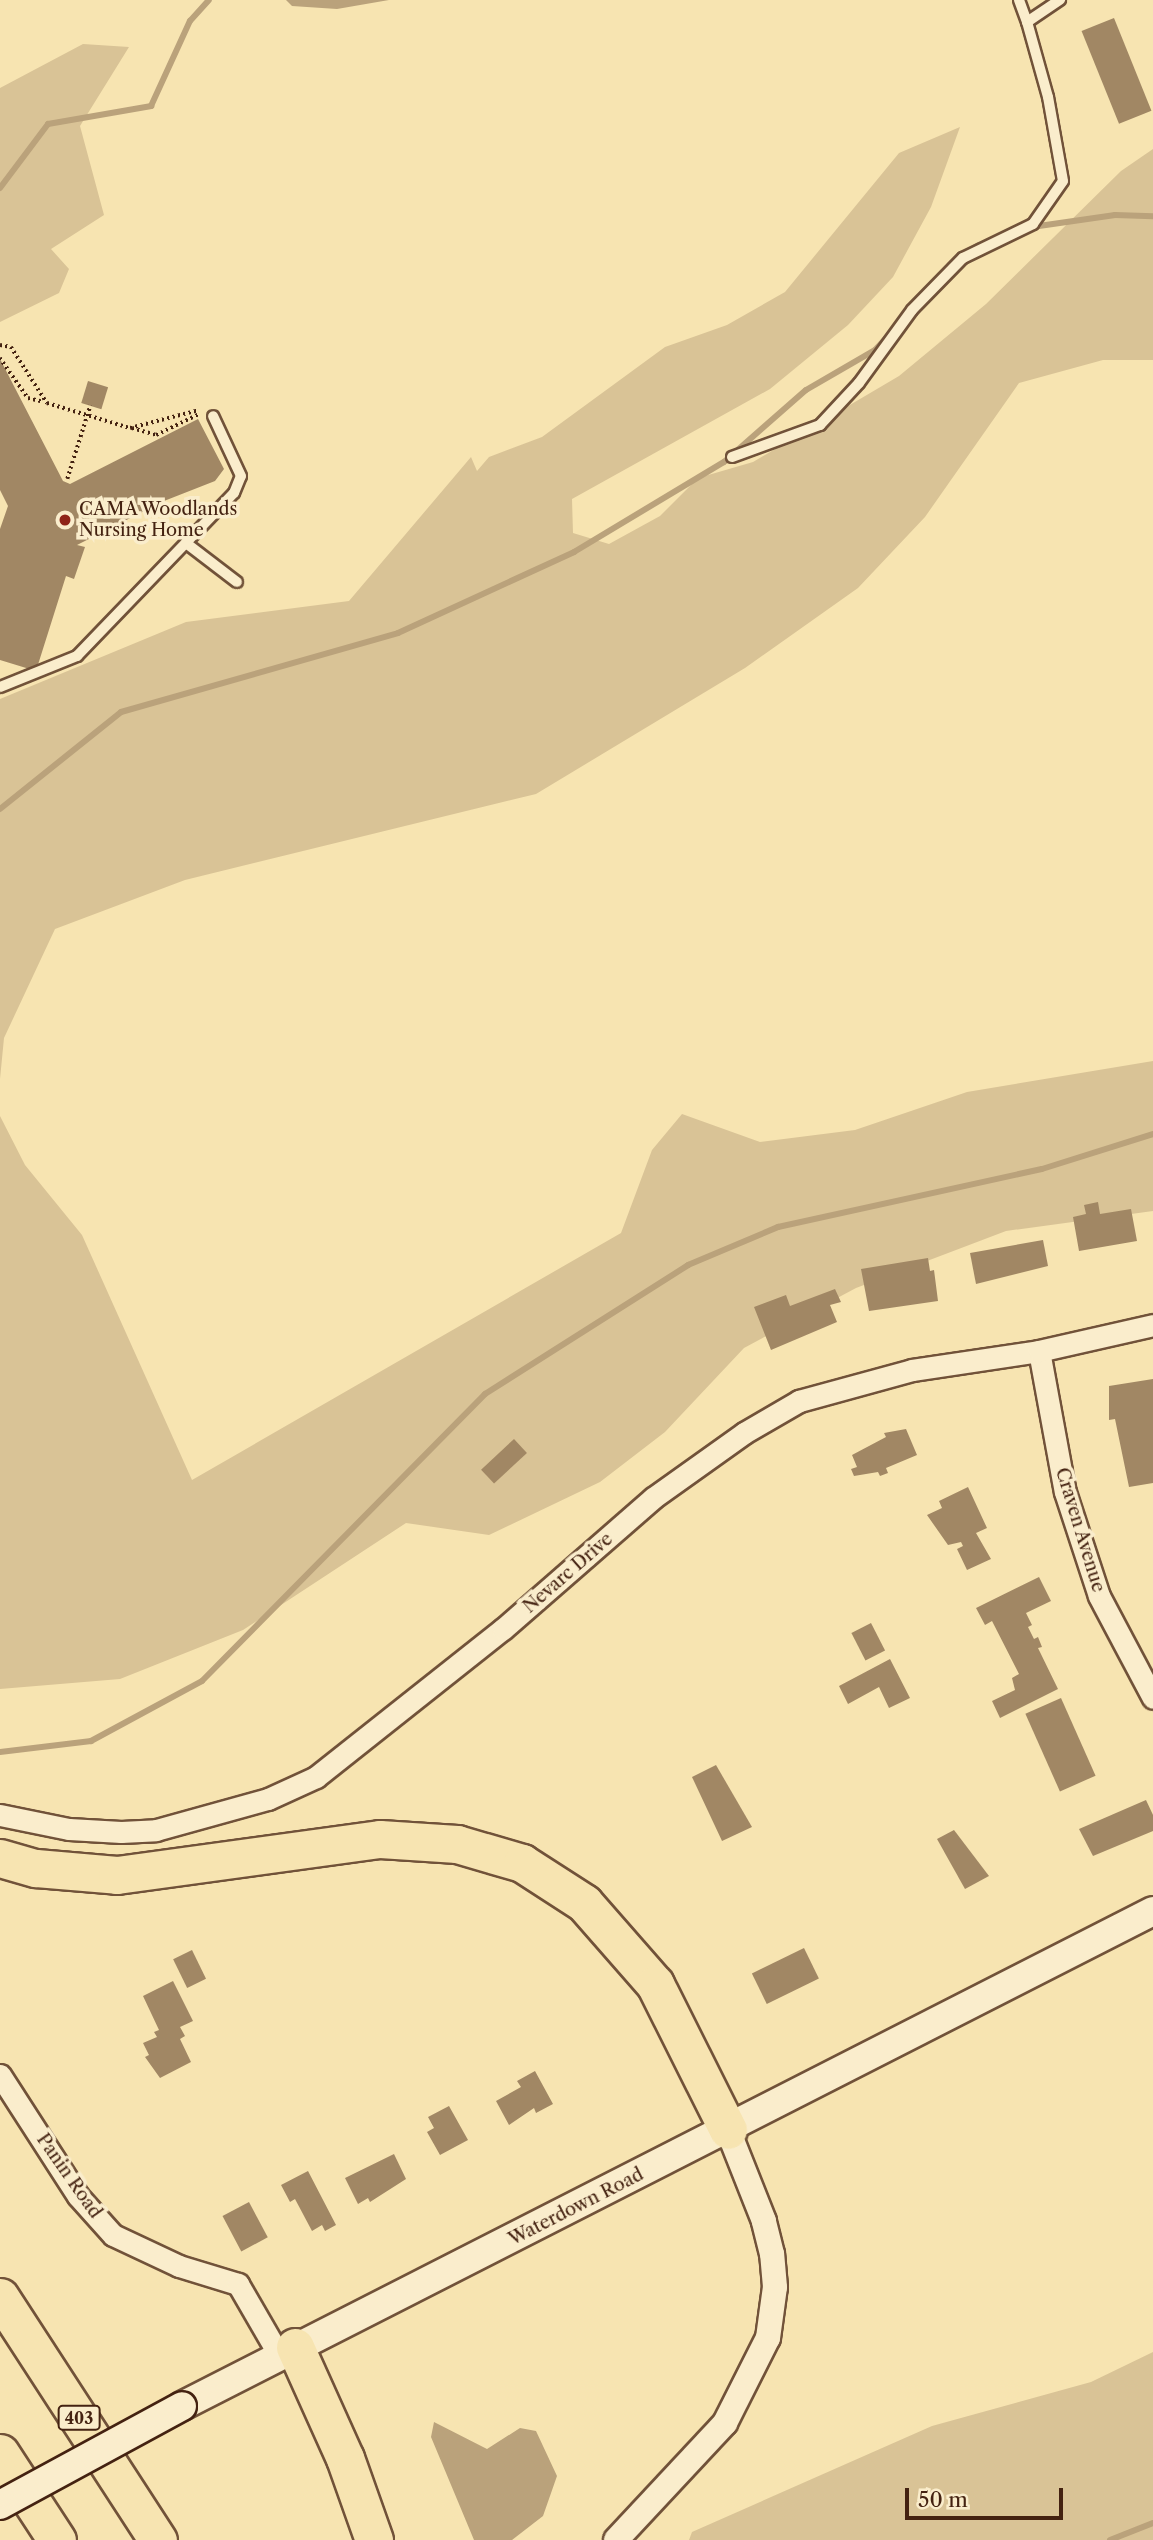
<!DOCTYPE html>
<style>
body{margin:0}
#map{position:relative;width:1153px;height:2540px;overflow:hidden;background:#f7e4b1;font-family:"Libre Caslon Text",serif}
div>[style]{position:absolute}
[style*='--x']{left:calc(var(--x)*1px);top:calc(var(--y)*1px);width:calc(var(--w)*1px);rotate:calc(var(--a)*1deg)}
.green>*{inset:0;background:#d9c396}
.water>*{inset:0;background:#baa27b}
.stream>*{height:6px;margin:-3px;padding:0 3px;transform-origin:3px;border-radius:3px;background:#baa27b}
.building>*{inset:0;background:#a18764;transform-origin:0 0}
.path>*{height:3.5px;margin-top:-1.75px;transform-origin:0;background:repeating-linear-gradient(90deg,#421 0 2px,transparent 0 5.5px)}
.roads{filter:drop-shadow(2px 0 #715239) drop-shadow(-2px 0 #715239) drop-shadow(0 2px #715239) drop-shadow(0 -2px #715239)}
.service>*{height:10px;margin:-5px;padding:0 5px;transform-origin:5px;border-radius:5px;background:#faedcc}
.minor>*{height:21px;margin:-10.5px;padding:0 10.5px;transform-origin:10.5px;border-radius:10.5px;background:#faedcc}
.tertiary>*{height:24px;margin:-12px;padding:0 12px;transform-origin:12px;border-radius:12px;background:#faedcc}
.secondary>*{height:28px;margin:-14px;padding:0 14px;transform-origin:14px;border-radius:14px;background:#faedcc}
.motorway>*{height:37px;margin:-18.5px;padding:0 18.5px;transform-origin:18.5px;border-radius:18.5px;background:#f7e4b1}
.bridges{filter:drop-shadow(2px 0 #421) drop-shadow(-2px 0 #421) drop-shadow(0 2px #421) drop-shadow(0 -2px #421)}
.secondary-bridge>*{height:28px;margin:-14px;padding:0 14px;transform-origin:14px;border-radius:14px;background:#faedcc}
.dots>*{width:19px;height:19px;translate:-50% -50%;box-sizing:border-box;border:4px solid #faedcc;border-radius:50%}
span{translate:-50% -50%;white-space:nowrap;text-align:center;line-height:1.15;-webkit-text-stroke:7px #faedcc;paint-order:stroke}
.shield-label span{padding:2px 5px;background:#faedcc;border:2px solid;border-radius:5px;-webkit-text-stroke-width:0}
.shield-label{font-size:16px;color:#421;font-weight:700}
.poi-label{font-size:18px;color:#421}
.left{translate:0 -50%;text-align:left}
.street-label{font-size:18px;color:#421}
.scale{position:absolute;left:905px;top:2488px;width:158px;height:32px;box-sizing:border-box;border:4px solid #421;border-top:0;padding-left:9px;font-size:21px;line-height:24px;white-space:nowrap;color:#421;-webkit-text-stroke:5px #faedcc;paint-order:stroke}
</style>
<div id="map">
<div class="green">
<i style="clip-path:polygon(83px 44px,129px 47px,80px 126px,104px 215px,51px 249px,69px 269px,59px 293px,0 322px,0 88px)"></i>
<i style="clip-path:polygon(960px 127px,931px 207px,893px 277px,848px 325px,770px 389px,572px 499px,573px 533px,609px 544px,660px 516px,698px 478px,753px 462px,899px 376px,986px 304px,1121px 171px,1153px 149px,1153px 360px,1103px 360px,1019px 383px,925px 517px,858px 588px,745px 668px,536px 794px,185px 880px,55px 929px,4px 1038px,0 1079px,0 699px,186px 622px,349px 601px,471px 457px,477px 471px,489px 457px,542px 437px,665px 347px,727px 325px,785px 292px,899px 153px)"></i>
<i style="clip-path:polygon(1153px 1061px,1153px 1211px,1006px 1231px,856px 1288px,744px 1348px,665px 1432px,600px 1482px,489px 1535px,406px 1523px,243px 1630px,120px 1679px,0 1689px,0 1116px,25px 1165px,82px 1235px,192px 1480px,621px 1233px,652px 1150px,682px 1114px,760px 1142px,855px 1130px,967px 1092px)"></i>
<i style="clip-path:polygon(1153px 2352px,1153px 2540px,689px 2540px,692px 2532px,932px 2426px,1091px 2382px)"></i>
</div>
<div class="water">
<i style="clip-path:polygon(286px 0,389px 0,337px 9px,292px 6px)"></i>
<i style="clip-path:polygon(434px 2422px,487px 2449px,520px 2428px,536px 2431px,557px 2476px,543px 2516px,512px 2540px,474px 2540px,431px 2437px)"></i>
</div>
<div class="stream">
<i style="--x:0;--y:188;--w:80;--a:-53.1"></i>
<i style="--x:48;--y:124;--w:105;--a:-9.9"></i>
<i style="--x:151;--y:106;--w:94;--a:-65.4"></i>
<i style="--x:190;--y:21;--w:28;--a:-48"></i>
<i style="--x:1032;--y:227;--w:84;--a:-8.2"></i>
<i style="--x:1115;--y:215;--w:38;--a:2"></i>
<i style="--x:959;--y:257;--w:23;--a:-31"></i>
<i style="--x:0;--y:809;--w:155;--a:-38.7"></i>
<i style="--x:121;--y:712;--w:288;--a:-15.9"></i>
<i style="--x:398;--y:633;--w:194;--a:-24.7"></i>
<i style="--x:574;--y:552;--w:175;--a:-31"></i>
<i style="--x:724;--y:462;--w:109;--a:-41.3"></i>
<i style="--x:806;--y:390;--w:80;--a:-30.1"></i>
<i style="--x:875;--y:350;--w:16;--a:-47"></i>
<i style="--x:0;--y:1752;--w:92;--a:-6.9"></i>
<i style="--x:91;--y:1741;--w:126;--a:-28.4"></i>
<i style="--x:202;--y:1681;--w:403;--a:-45.4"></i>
<i style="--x:485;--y:1394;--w:241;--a:-32.4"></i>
<i style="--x:688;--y:1265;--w:98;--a:-22.9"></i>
<i style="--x:778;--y:1227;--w:270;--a:-12.4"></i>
<i style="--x:1042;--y:1169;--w:116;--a:-17.5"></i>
<i style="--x:1110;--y:2540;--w:46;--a:-21.6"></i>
</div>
<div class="building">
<i style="left:1114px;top:18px;width:100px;height:35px;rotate:68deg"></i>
<i style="clip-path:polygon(0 359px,63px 481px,70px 484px,198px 419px,224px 469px,215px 481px,164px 501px,77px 545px,85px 547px,74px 579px,66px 576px,36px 671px,0 660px,0 529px,8px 506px,0 490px)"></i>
<i style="left:88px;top:381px;width:21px;height:23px;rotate:17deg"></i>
<i style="clip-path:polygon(1098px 1202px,1100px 1214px,1131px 1209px,1137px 1241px,1079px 1251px,1073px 1217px,1086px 1214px,1084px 1205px)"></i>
<i style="clip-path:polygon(1043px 1240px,1048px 1266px,976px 1284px,970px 1253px)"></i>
<i style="clip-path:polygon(928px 1258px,930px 1271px,934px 1270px,938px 1301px,869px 1311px,861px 1269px)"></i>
<i style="clip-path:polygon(835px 1289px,841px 1302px,830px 1305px,837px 1322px,771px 1350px,754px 1307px,786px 1295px,790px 1306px)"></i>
<i style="clip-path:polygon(1153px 1379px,1153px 1483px,1129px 1487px,1115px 1419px,1109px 1420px,1109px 1386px)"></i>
<i style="clip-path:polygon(906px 1429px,917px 1455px,886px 1468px,888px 1473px,880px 1476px,878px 1472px,854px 1476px,851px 1469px,857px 1467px,852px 1455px,886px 1437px,884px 1433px)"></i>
<i style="left:514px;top:1439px;width:19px;height:45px;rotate:47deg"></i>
<i style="clip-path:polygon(968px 1487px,987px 1528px,976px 1533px,991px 1559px,967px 1570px,957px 1549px,963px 1546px,961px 1542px,948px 1545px,927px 1515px,942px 1508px,939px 1501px)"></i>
<i style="clip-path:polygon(1039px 1577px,1051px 1601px,1026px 1613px,1032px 1625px,1028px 1627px,1034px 1639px,1038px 1637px,1042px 1647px,1038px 1648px,1058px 1689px,1000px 1718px,992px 1701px,1015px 1690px,1012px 1678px,1019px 1674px,992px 1621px,985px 1625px,976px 1608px)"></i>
<i style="left:871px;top:1623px;width:31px;height:22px;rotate:63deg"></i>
<i style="clip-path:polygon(890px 1659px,910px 1698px,889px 1708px,879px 1687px,848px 1704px,839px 1686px)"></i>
<i style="left:1061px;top:1698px;width:85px;height:39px;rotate:66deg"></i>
<i style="clip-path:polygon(716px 1765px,752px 1827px,722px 1841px,692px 1777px)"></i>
<i style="clip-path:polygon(1146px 1800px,1153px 1815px,1153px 1831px,1093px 1856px,1079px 1829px)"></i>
<i style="clip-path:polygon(954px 1830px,989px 1876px,965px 1889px,937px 1839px)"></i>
<i style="left:804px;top:1948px;width:34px;height:58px;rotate:64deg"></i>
<i style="left:192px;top:1950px;width:32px;height:21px;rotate:64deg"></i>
<i style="clip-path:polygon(173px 1981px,193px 2021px,180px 2027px,185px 2036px,180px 2039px,191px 2062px,160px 2078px,145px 2057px,149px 2055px,143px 2043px,157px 2037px,154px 2032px,159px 2030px,143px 1996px)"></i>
<i style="clip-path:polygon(535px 2071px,553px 2104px,536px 2113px,534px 2108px,509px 2125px,496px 2101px,521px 2087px,517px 2081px)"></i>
<i style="clip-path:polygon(449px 2106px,468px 2140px,440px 2155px,427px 2132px,434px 2128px,428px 2117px)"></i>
<i style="clip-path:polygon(394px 2154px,406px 2179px,370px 2202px,368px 2198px,358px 2204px,345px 2178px)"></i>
<i style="clip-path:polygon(308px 2171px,336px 2225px,325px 2231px,322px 2225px,312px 2231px,295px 2199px,290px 2202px,281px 2185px)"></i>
<i style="left:249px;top:2202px;width:40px;height:30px;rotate:62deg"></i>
</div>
<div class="path">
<i style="--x:0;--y:345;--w:11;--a:10"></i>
<i style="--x:11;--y:347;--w:67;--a:57.3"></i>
<i style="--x:47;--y:403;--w:87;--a:16.8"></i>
<i style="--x:130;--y:428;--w:71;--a:-14.6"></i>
<i style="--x:0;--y:358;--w:49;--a:55"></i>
<i style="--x:28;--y:398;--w:16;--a:14"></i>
<i style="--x:132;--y:428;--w:25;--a:16"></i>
<i style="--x:156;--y:435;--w:48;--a:-26"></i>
<i style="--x:67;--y:479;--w:77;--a:-72.5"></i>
</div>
<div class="roads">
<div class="service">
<i style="--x:1019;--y:0;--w:23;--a:70"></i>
<i style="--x:1027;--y:22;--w:40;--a:-34"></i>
<i style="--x:732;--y:457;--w:94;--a:-20"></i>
<i style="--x:820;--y:425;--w:57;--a:-47.1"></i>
<i style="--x:859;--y:383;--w:90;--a:-54"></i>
<i style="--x:912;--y:310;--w:73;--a:-45.6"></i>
<i style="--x:963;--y:258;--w:78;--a:-25.9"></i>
<i style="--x:1033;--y:224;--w:52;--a:-55.1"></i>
<i style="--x:1063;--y:181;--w:85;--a:-100.1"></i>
<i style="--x:1048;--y:97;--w:78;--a:-105.6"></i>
<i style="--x:186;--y:543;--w:64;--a:37.4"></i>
<i style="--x:0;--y:687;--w:83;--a:-21.9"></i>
<i style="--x:77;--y:656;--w:226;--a:-46.1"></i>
<i style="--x:234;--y:493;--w:18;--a:-68"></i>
<i style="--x:241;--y:476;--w:66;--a:-115"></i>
</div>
<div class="minor">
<i style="--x:1039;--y:1351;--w:143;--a:79.6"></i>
<i style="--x:1065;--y:1492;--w:109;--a:71.9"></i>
<i style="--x:1099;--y:1596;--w:115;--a:62.1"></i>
<i style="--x:0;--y:1815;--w:70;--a:11.5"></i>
<i style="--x:69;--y:1829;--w:52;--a:3.3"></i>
<i style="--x:121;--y:1832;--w:35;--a:-3"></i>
<i style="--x:156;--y:1830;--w:116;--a:-15.5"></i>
<i style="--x:268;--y:1799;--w:53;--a:-24.6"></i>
<i style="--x:316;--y:1777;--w:238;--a:-38.4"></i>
<i style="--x:503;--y:1629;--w:199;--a:-41.1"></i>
<i style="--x:653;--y:1498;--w:112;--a:-35.5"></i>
<i style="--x:744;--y:1433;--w:64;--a:-30.2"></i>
<i style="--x:799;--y:1401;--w:117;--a:-15.3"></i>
<i style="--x:912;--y:1370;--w:128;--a:-8.5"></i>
<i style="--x:1039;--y:1351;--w:117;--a:-12.8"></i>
<i style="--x:0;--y:2075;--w:144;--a:57.2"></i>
<i style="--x:78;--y:2196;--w:52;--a:48.1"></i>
<i style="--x:113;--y:2235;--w:73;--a:25.2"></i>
<i style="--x:179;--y:2266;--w:62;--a:17"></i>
<i style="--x:238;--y:2284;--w:82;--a:60"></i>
</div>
<div class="tertiary">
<i style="--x:616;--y:2540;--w:160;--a:-47"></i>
<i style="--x:725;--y:2423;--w:95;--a:-63.2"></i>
<i style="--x:768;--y:2338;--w:51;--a:-82.2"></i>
<i style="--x:775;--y:2287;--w:33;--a:-95"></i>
<i style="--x:772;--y:2254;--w:34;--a:-104"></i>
<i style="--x:764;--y:2221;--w:98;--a:-111.6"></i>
</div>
<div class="secondary">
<i style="--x:182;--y:2406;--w:1090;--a:-27.01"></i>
</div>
<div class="motorway">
<i style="--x:0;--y:1858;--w:37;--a:16"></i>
<i style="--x:36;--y:1868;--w:81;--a:4.9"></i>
<i style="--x:117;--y:1875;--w:265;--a:-7.8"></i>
<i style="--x:380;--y:1839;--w:77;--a:3.7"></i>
<i style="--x:457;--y:1844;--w:68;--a:16.3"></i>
<i style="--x:522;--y:1863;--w:74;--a:32.8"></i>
<i style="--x:584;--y:1903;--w:108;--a:48.8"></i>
<i style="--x:655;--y:1984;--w:163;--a:63.4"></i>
<i style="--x:0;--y:2297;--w:290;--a:57"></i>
<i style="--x:295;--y:2347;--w:122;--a:65.8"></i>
<i style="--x:345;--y:2458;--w:87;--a:70.5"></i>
<i style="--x:0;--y:2453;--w:104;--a:56.8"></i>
</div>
</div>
<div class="bridges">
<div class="secondary-bridge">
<i style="--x:0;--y:2505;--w:207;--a:-28.5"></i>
</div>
</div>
<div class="dots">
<i style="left:65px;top:520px;background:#8f2418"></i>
</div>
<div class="shield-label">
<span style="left:79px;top:2418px">403</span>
</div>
<div class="poi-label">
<span class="left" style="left:79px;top:520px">CAMA Woodlands<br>Nursing Home</span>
</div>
<div class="street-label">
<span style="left:1080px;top:1530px;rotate:73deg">Craven Avenue</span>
<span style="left:568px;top:1573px;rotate:-41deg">Nevarc Drive</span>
<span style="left:69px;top:2176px;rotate:55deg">Panin Road</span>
<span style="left:576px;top:2207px;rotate:-27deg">Waterdown Road</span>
</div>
<div class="scale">50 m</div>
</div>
